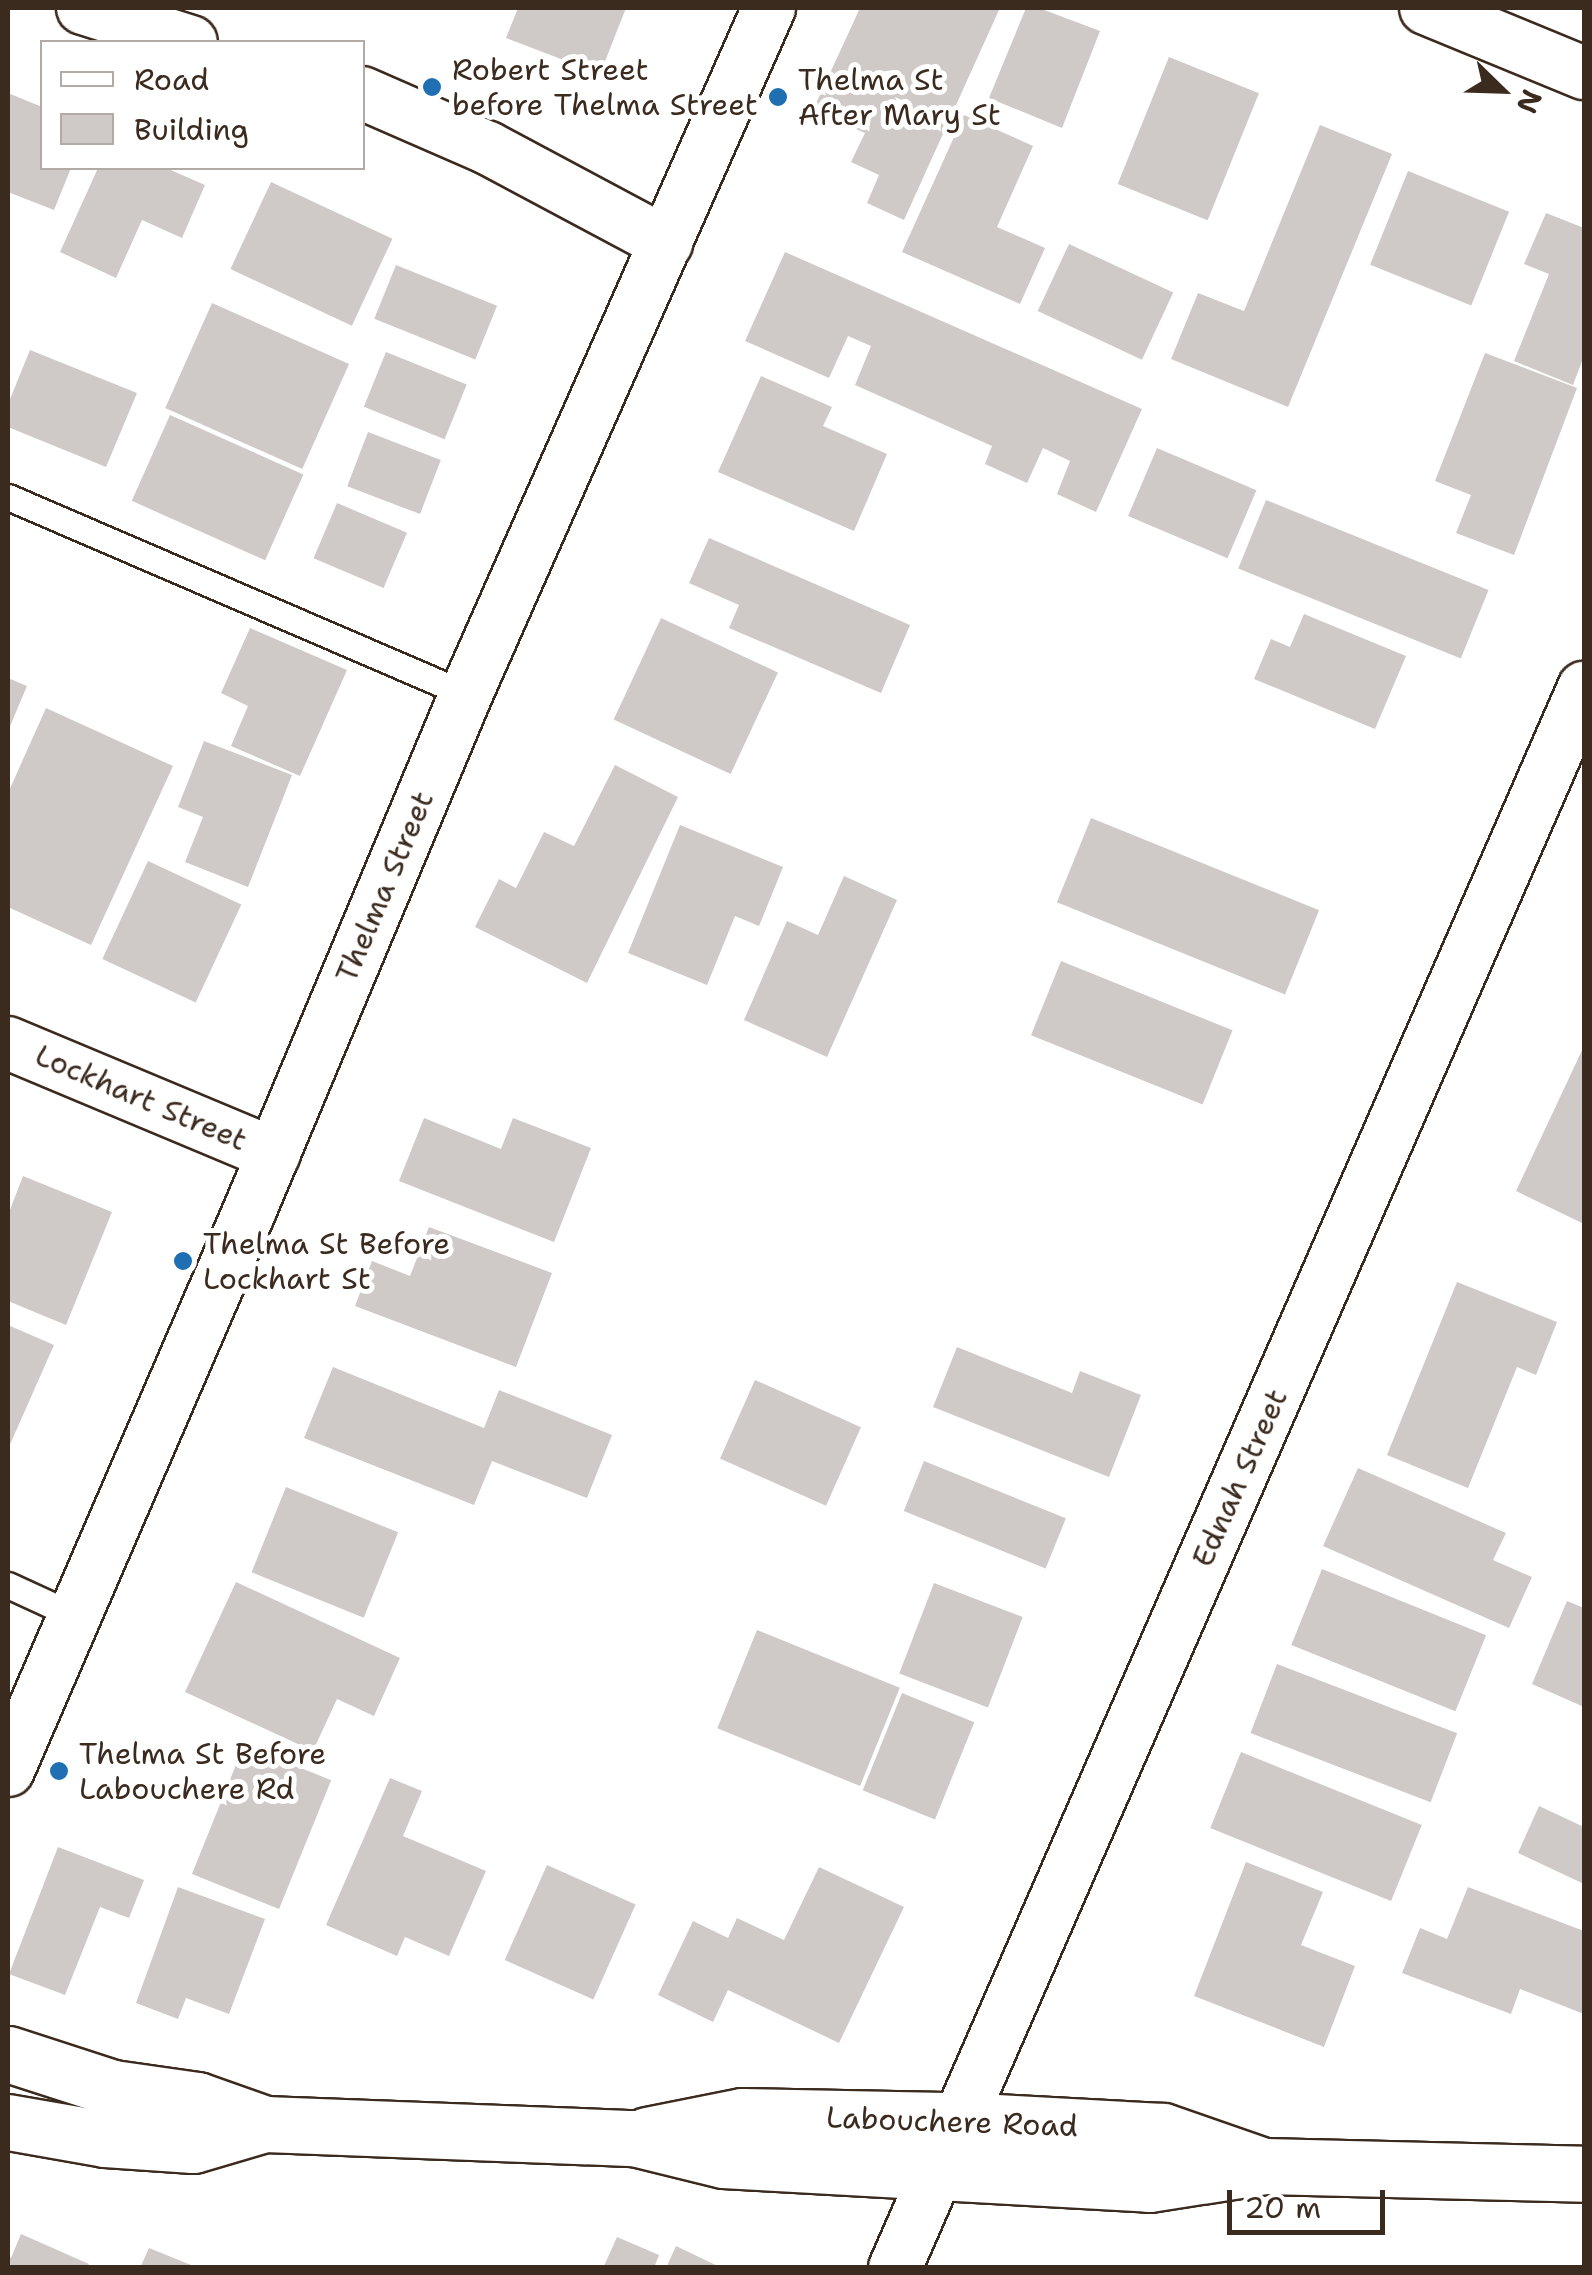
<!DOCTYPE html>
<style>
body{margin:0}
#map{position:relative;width:1592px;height:2275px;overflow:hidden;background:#fff;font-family:"Shantell Sans",sans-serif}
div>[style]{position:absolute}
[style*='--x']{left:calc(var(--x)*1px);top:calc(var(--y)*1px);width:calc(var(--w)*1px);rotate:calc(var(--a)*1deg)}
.building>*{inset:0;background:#cfcac7;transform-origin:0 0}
.roads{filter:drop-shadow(2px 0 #3b2a1e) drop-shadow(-2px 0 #3b2a1e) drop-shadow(0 2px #3b2a1e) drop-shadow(0 -2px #3b2a1e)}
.service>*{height:25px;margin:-12.5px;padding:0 12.5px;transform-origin:12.5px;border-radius:12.5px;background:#fff}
.minor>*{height:52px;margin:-26px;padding:0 26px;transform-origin:26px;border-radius:26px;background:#fff}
.secondary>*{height:55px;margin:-27.5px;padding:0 27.5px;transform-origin:27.5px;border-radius:27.5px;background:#fff}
.dots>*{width:28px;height:28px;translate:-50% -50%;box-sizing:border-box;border:5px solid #fff;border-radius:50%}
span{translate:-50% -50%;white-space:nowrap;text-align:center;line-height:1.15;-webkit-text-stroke:10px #fff;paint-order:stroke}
.poi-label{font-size:30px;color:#3b2a1e}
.left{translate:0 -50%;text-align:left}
.street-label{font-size:30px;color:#3b2a1e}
.frame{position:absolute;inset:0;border:10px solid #3b2a1e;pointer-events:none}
.legend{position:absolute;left:40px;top:40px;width:325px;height:130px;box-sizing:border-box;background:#fff;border:2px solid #b1aaa5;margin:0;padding:12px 18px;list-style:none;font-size:30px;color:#3b2a1e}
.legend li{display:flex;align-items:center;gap:20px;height:50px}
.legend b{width:50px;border:2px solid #b1aaa5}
.north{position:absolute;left:1452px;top:40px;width:100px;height:100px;-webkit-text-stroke:8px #fff;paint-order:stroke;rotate:113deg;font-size:28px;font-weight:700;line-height:40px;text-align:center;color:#3b2a1e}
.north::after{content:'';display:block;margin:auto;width:35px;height:45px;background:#3b2a1e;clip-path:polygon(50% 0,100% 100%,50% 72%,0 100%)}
.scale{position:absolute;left:1227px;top:2190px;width:158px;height:45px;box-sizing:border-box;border:5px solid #3b2a1e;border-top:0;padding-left:12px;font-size:30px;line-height:35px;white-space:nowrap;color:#3b2a1e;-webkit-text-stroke:8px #fff;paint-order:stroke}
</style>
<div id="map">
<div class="building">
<i style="clip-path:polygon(518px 8px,626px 8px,600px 74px,506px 38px)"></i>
<i style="clip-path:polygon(860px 8px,999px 10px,904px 220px,867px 203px,879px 175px,851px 162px,865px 133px,813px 110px)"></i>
<i style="clip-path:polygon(1026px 8px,1039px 8px,1100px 31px,1062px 128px,989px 98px)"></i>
<i style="left:1169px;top:57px;width:97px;height:137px;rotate:22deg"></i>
<i style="clip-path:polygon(8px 93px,42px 107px,42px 168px,71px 168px,54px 210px,8px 192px)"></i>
<i style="clip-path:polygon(964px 115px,1033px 146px,997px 227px,1045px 248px,1020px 304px,902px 252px)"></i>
<i style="clip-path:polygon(1320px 125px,1392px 154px,1288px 407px,1171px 359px,1198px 293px,1244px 311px)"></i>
<i style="clip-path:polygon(98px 168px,166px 168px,205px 185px,182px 238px,142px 220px,116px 278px,60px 252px)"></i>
<i style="left:1408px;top:171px;width:109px;height:101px;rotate:22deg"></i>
<i style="left:271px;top:182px;width:134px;height:96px;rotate:25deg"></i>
<i style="clip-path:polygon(1546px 213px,1584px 228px,1584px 356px,1573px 385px,1514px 361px,1549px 274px,1524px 264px)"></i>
<i style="left:1069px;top:244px;width:115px;height:74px;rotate:25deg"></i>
<i style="clip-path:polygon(785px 252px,1142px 409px,1096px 512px,1057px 494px,1070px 461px,1043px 448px,1027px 483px,985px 464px,992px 446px,855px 385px,871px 346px,848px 336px,829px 378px,745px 341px)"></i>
<i style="left:396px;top:265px;width:109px;height:58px;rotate:22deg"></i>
<i style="left:212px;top:303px;width:150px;height:115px;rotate:24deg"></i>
<i style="clip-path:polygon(30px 350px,137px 393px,106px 467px,8px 427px,8px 404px)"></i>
<i style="left:386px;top:352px;width:87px;height:59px;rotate:22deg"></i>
<i style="clip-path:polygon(1485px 353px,1577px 388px,1514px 555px,1456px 533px,1471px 495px,1435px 481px)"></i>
<i style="clip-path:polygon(761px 376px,832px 407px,823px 426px,887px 454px,854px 531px,718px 472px)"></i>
<i style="left:170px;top:415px;width:146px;height:94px;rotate:24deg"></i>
<i style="left:368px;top:432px;width:78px;height:58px;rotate:21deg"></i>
<i style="left:1157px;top:448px;width:108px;height:74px;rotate:23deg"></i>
<i style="left:1266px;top:500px;width:240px;height:74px;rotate:22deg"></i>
<i style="left:337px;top:503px;width:76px;height:60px;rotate:23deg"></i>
<i style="clip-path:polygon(709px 538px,910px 625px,881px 693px,729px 628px,739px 605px,689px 583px)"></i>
<i style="clip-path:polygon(1304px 614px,1406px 656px,1375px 729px,1254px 679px,1271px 639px,1290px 647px)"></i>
<i style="left:661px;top:618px;width:129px;height:112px;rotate:25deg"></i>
<i style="clip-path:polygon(250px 628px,347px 670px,300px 776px,231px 746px,248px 706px,221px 693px)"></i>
<i style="clip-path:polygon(8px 678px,27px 686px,8px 731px)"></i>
<i style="clip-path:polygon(46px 708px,173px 766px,91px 945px,8px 907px,8px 793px)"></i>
<i style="clip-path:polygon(204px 741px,292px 775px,248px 887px,185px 862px,203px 817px,178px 807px)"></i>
<i style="clip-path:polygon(615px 765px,678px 797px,587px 983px,475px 927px,499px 879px,516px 888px,544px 832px,574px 846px)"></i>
<i style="left:1091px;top:818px;width:246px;height:91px;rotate:22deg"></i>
<i style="clip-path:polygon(680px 825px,783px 867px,759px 926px,735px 916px,707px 985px,628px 953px)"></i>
<i style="left:148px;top:861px;width:103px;height:108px;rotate:25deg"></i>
<i style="clip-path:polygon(844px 876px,897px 900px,827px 1057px,744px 1020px,787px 921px,818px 935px)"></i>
<i style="left:1061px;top:961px;width:185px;height:80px;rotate:22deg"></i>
<i style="clip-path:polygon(1584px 1046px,1584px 1224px,1516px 1191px)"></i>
<i style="clip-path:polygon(424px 1118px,501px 1149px,513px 1118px,591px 1148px,554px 1242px,399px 1181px)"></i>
<i style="clip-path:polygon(23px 1176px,112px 1212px,66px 1325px,8px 1301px,8px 1215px)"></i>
<i style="clip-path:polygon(429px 1227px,552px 1273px,516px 1367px,355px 1306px,372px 1261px,410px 1276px)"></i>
<i style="clip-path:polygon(1457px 1282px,1557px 1322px,1536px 1375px,1517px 1367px,1468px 1488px,1387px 1455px)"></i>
<i style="clip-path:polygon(8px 1325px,54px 1345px,8px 1449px)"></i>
<i style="clip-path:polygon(957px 1347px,1072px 1393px,1080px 1371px,1141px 1395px,1109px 1477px,933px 1407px)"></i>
<i style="clip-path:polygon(333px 1367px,484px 1428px,499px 1390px,612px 1435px,587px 1498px,492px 1461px,474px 1505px,304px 1438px)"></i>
<i style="left:755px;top:1380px;width:116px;height:86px;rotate:24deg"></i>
<i style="left:924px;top:1461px;width:153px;height:54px;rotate:22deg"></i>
<i style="clip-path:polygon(1358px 1468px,1506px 1533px,1493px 1560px,1532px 1577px,1509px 1628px,1323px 1546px)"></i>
<i style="left:286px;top:1487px;width:121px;height:92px;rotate:22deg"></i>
<i style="left:1322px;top:1569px;width:177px;height:82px;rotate:22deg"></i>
<i style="clip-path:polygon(236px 1582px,400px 1658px,374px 1716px,337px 1699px,313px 1751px,185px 1692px)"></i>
<i style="left:934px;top:1583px;width:95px;height:97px;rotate:21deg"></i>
<i style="clip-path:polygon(1567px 1601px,1584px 1608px,1584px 1707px,1532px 1684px)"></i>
<i style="left:757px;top:1630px;width:154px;height:106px;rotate:22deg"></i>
<i style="left:1277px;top:1664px;width:193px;height:74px;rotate:21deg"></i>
<i style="left:902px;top:1693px;width:78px;height:105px;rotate:22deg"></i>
<i style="left:244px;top:1745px;width:94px;height:139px;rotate:22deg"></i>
<i style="left:1241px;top:1752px;width:195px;height:82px;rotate:22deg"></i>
<i style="clip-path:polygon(390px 1778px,422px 1791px,403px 1836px,486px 1871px,449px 1956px,405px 1937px,397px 1956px,326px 1925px)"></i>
<i style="clip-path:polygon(1539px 1806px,1584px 1827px,1584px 1884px,1518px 1853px)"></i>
<i style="clip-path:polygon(58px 1847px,144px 1880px,129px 1918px,100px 1907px,65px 1995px,9px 1974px)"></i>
<i style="clip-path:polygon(1246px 1862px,1323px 1892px,1301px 1945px,1355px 1966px,1324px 2047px,1194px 1996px)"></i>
<i style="left:547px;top:1865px;width:97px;height:104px;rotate:24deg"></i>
<i style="clip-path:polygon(819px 1867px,904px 1907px,839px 2043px,728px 1990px,713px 2022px,658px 1995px,693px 1921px,728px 1938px,737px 1918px,784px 1940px)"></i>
<i style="clip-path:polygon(178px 1887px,265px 1919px,229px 2014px,186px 1998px,178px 2019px,136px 2003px)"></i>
<i style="clip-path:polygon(1468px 1887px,1584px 1931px,1584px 2014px,1520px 1989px,1511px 2014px,1402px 1973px,1420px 1928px,1447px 1939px)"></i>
<i style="clip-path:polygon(21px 2234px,89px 2264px,87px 2268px,8px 2268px,8px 2256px,11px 2258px)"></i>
<i style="clip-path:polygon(617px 2237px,659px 2255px,654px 2268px,603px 2268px)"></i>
<i style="clip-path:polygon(676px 2246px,722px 2268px,666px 2268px)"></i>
<i style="clip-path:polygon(149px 2248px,196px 2267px,196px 2268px,140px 2268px)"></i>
</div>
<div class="roads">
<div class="service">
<i style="--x:8;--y:497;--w:499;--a:23.3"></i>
<i style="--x:8;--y:1585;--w:72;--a:24.8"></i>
</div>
<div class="minor">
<i style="--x:83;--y:8;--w:113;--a:17.5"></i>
<i style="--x:1426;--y:8;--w:171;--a:22.4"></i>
<i style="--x:362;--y:93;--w:137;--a:23.6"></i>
<i style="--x:488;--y:148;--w:202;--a:28.1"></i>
<i style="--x:8;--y:1043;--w:288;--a:22.7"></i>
<i style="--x:8;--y:1770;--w:608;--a:-66.64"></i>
<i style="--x:249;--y:1212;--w:562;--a:-67.27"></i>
<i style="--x:466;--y:694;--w:750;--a:-66.17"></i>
<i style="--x:895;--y:2268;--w:1724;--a:-66.44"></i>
</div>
<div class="secondary">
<i style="--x:8;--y:2054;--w:110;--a:17.9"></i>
<i style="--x:113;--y:2088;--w:85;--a:8.1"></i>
<i style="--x:197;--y:2100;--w:72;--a:19.4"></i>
<i style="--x:265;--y:2124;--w:369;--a:2.2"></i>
<i style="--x:634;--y:2138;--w:92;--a:13.9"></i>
<i style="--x:723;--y:2160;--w:427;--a:3.2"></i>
<i style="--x:1149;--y:2184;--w:117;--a:-8.8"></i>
<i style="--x:1265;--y:2166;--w:319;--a:1.4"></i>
<i style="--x:8;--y:2122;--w:98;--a:9.9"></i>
<i style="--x:105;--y:2139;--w:88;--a:3.9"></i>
<i style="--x:193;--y:2145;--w:75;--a:-16.3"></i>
<i style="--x:647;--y:2135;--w:97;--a:-11.3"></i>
<i style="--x:742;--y:2116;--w:217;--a:1.1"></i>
<i style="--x:959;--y:2120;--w:204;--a:3.1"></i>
<i style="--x:1163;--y:2131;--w:101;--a:19.2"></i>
</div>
</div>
<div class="dots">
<i style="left:432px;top:87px;background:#1f6fb2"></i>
<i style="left:778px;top:97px;background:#1f6fb2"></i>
<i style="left:183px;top:1261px;background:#1f6fb2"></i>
<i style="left:59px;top:1771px;background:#1f6fb2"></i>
</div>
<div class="poi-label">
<span class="left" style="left:452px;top:87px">Robert Street<br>before Thelma Street</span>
<span class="left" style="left:798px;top:97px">Thelma St<br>After Mary St</span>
<span class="left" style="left:203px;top:1261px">Thelma St Before<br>Lockhart St</span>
<span class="left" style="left:79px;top:1771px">Thelma St Before<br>Labouchere Rd</span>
</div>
<div class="street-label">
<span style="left:385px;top:887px;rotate:-67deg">Thelma Street</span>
<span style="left:141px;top:1098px;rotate:23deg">Lockhart Street</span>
<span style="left:1240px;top:1478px;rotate:-66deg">Ednah Street</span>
<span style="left:952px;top:2122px;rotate:2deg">Labouchere Road</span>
</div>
<div class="frame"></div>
<ul class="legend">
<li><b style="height:12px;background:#fff"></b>Road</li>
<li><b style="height:28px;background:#cfcac7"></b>Building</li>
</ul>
<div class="north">N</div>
<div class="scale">20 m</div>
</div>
